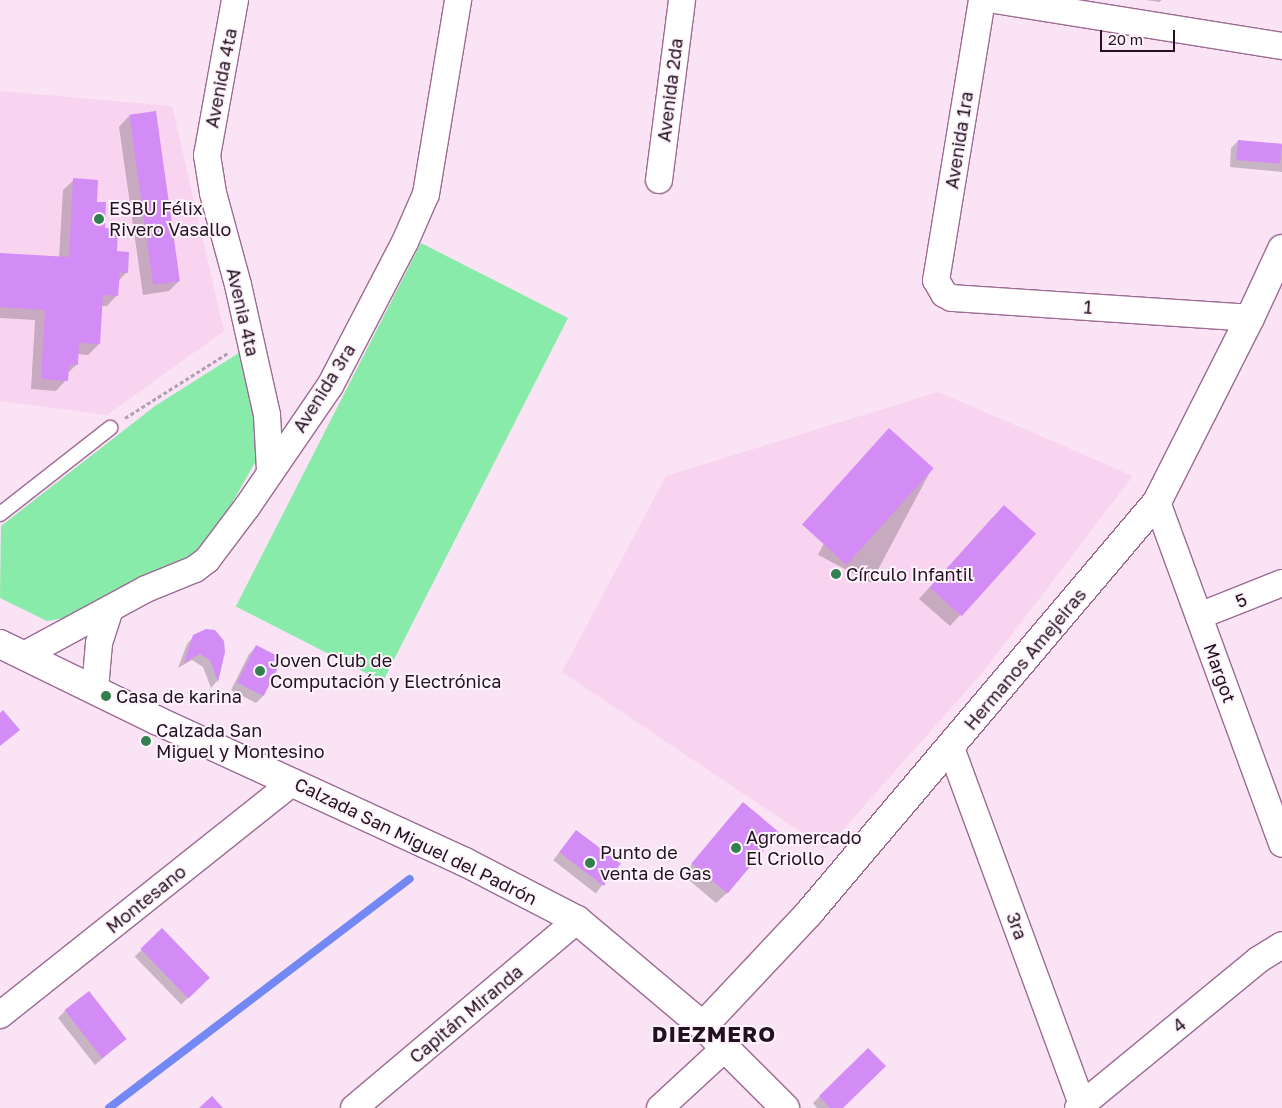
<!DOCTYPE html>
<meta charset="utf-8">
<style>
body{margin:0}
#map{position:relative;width:1282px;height:1108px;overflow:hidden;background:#f9e3f4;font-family:"Golos Text",sans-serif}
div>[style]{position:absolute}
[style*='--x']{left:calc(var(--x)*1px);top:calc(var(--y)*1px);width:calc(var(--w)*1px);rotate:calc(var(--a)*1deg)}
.built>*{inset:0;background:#f9d4f1}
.green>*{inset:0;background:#89ebaa;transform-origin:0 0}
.shadow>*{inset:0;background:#0003;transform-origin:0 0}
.stream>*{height:8px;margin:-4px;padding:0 4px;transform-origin:4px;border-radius:4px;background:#7488f5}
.building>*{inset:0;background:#d38cf6;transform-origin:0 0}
.path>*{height:3px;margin-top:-1.5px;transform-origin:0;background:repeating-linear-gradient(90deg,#b29eae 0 4px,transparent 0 6.5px)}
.roads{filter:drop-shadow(1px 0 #9c6b93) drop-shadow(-1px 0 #9c6b93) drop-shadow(0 1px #9c6b93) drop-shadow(0 -1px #9c6b93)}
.service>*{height:14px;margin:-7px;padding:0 7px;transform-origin:7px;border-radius:7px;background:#fff}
.minor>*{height:26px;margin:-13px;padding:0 13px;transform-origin:13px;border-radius:13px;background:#fff}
.tertiary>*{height:28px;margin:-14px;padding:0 14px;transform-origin:14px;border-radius:14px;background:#fff}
.secondary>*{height:28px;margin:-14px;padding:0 14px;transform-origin:14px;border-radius:14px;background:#fff}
.dots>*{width:14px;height:14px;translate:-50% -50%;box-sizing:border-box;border:2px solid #fff4fc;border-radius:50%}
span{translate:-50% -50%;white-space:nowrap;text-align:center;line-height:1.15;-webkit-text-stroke:4px #fff4fc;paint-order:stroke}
.street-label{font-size:18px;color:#231120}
.poi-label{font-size:18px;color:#231120}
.left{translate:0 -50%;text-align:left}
.district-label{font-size:22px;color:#231120;font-weight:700;letter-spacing:1px}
.scale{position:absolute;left:1100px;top:30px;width:75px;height:22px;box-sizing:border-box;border:2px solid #231120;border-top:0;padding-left:6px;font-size:15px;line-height:18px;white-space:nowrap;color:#231120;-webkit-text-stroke:4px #fff4fc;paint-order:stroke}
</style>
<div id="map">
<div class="built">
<i style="clip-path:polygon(0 91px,172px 106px,224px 331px,107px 415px,0 401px)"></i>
<i style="clip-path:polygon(938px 392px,1133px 476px,983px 672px,826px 849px,562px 672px,666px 476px)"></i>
</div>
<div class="green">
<i style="left:421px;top:243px;width:165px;height:408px;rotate:27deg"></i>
<i style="clip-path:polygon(245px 349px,265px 445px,202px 556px,83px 615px,47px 621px,0 598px,1px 526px,155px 406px)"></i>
</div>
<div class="shadow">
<i style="clip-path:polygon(1146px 0,1162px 0,1159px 2px)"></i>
<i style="clip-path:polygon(129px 116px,179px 281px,169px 291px,143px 295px,119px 127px)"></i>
<i style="clip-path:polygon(1238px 141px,1282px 145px,1282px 172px,1230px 167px,1231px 148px)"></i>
<i style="clip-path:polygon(74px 180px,96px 203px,103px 230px,127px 272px,118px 281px,117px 295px,107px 306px,101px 306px,99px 344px,88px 355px,77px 354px,77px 364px,67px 374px,66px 380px,56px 391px,31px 389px,35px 320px,0 318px,0 254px,59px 258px,63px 190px)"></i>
<i style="left:879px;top:440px;width:60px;height:130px;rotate:28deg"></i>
<i style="clip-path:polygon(993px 517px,1034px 534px,950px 626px,919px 599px)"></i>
<i style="clip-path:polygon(194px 636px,224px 652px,217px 681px,211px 688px,203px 667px,192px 660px,178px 668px,187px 644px)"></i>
<i style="clip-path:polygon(256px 647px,263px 696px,256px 703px,231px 690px,249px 654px)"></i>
<i style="clip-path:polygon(733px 814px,727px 893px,716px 903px,683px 875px)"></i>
<i style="left:576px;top:831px;width:54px;height:37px;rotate:38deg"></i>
<i style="left:162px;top:930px;width:67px;height:38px;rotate:46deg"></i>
<i style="clip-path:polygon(65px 1011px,125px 1039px,95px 1065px,58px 1018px)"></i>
<i style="clip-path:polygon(868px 1050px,841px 1108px,817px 1108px,813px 1103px)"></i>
</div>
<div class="stream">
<i style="--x:109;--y:1108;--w:378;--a:-37.3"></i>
</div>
<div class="building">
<i style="left:156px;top:111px;width:172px;height:27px;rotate:82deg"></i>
<i style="left:1238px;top:140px;width:44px;height:20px;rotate:5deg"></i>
<i style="clip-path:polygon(73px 178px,98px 180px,97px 202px,106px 202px,105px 228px,118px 229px,117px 251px,129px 252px,128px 273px,120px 272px,118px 296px,103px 295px,100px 344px,79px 343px,78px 365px,69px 364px,68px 381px,41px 379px,45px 310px,0 307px,0 253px,69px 257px)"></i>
<i style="left:889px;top:428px;width:60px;height:130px;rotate:42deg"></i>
<i style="left:1004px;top:505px;width:43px;height:111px;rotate:42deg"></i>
<i style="clip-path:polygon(206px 629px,215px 630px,224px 641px,225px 652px,218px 682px,210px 660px,200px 654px,184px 663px,193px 635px)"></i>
<i style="left:256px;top:645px;width:30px;height:42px;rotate:27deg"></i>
<i style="clip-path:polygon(3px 710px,20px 730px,0 746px,0 713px)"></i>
<i style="left:743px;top:802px;width:47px;height:80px;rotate:40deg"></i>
<i style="left:576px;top:830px;width:56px;height:28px;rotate:37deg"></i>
<i style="left:162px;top:928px;width:69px;height:30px;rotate:46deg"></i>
<i style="left:89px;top:991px;width:61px;height:31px;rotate:52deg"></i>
<i style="clip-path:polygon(868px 1048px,886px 1066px,843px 1108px,830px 1108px,819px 1096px)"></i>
<i style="clip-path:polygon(212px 1096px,223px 1108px,199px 1108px)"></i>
</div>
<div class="path">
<i style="--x:125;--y:418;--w:122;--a:-32.3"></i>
</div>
<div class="roads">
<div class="service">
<i style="--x:0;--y:514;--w:140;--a:-38"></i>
</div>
<div class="minor">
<i style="--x:235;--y:0;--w:158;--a:100.2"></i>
<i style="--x:207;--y:155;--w:38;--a:81"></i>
<i style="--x:213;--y:193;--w:95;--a:74.8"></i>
<i style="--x:238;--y:285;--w:133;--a:77.4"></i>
<i style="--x:267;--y:415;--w:56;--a:86.9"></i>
<i style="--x:982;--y:0;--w:284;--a:99.3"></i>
<i style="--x:936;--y:280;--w:16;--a:60"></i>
<i style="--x:944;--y:294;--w:9;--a:27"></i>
<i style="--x:952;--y:298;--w:299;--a:3.8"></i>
<i style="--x:995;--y:0;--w:291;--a:9.1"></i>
<i style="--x:659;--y:180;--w:181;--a:-82.7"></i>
<i style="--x:1157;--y:502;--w:364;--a:69.9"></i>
<i style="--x:1199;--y:616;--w:89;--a:-21.7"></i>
<i style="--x:24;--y:655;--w:139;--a:-28.4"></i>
<i style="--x:146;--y:589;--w:53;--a:-22.2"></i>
<i style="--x:195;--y:569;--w:15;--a:-37"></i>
<i style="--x:207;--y:560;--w:66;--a:-53"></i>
<i style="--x:247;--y:507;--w:147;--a:-55.6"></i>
<i style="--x:330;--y:386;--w:162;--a:-62.5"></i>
<i style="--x:405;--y:242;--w:52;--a:-66.4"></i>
<i style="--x:426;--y:194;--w:197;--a:-80.6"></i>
<i style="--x:95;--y:689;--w:46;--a:-85"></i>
<i style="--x:99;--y:643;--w:36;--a:-72"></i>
<i style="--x:951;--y:748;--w:379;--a:69.8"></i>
<i style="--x:0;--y:1015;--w:374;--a:-38.5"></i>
<i style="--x:354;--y:1108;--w:292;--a:-40.1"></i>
<i style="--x:660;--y:1108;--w:90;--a:-42.7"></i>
<i style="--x:1078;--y:1108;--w:233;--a:-39.4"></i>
<i style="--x:1258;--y:960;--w:28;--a:-32"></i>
</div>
<div class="tertiary">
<i style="--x:703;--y:1026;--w:155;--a:-46.8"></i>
<i style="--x:809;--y:913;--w:539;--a:-49.74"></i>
<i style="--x:1157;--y:502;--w:206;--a:-63.2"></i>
<i style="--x:1250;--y:318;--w:76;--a:-65.1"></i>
</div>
<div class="secondary">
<i style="--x:0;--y:644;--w:176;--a:26"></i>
<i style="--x:158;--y:721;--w:338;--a:24.7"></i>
<i style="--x:465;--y:862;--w:126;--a:27.4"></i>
<i style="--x:577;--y:920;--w:165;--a:40.1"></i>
<i style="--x:703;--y:1026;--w:116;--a:45"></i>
</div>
</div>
<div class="dots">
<i style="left:99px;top:219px;background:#328050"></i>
<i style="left:836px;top:574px;background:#328050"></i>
<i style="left:260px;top:671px;background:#328050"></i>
<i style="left:106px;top:696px;background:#328050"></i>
<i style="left:146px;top:741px;background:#328050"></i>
<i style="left:736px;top:848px;background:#328050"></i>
<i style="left:590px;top:863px;background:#328050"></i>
</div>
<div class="street-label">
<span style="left:221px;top:78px;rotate:-79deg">Avenida 4ta</span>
<span style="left:670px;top:90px;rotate:-83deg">Avenida 2da</span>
<span style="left:959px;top:140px;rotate:-81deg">Avenida 1ra</span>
<span style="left:1088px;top:307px;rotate:4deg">1</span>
<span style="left:243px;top:312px;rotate:77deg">Avenia 4ta</span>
<span style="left:324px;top:388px;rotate:-58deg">Avenida 3ra</span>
<span style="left:1241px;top:600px;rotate:-22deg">5</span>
<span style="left:1025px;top:659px;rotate:-50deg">Hermanos Amejeiras</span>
<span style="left:1220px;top:673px;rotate:70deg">Margot</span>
<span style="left:416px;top:841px;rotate:26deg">Calzada San Miguel del Padrón</span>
<span style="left:146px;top:899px;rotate:-39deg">Montesano</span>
<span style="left:1017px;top:926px;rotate:70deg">3ra</span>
<span style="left:466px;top:1014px;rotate:-40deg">Capitán Miranda</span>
<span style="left:1179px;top:1025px;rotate:-39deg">4</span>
</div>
<div class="poi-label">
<span class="left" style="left:109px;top:219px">ESBU Félix<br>Rivero Vasallo</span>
<span class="left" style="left:846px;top:574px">Círculo Infantil</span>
<span class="left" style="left:270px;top:671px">Joven Club de<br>Computación y Electrónica</span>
<span class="left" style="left:116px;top:696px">Casa de karina</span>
<span class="left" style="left:156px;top:741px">Calzada San<br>Miguel y Montesino</span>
<span class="left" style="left:746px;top:848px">Agromercado<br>El Criollo</span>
<span class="left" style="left:600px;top:863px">Punto de<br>venta de Gas</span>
</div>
<div class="district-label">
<span style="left:714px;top:1034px">DIEZMERO</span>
</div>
<div class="scale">20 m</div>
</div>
